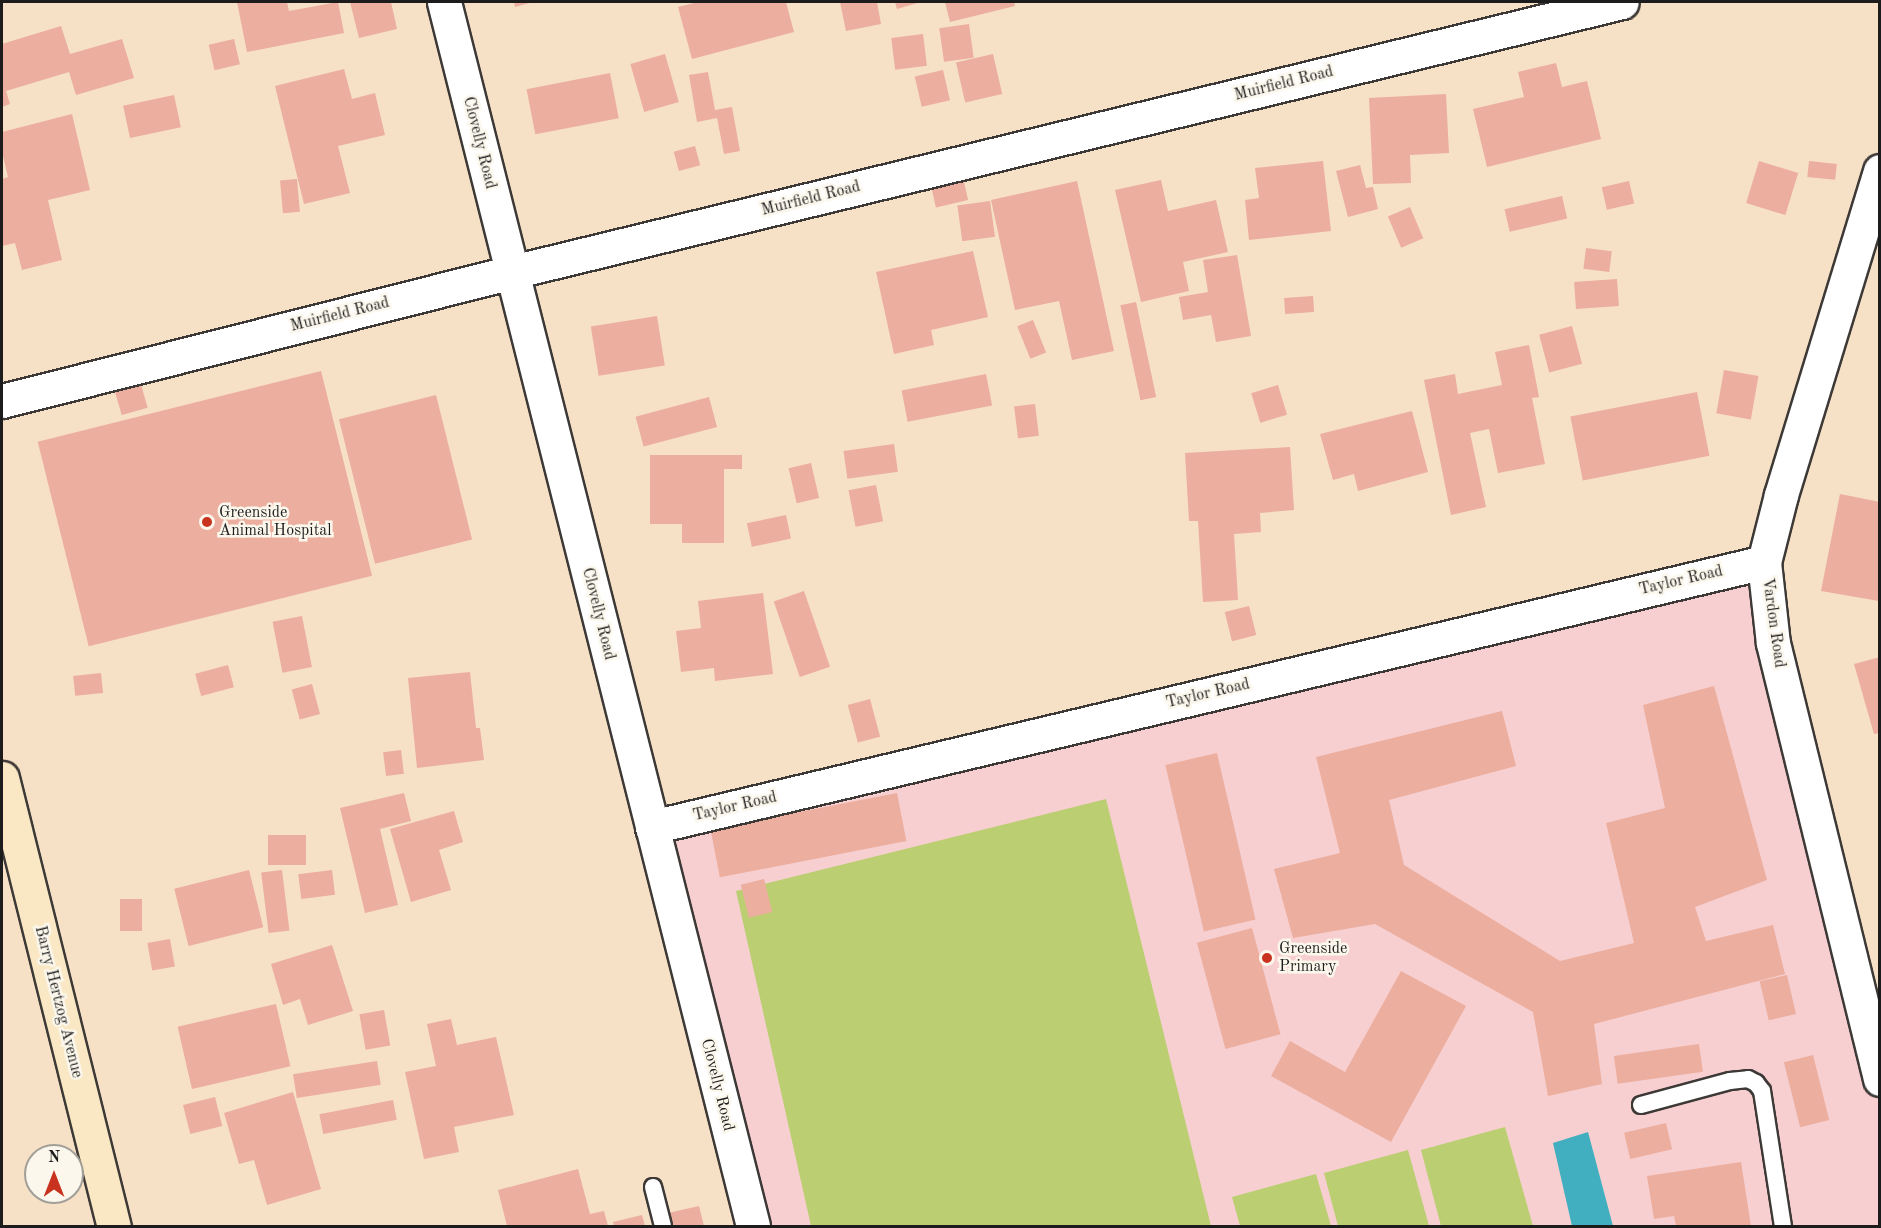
<!DOCTYPE html>
<style>
body{margin:0}
#map{position:relative;width:1881px;height:1228px;overflow:hidden;background:#f6e0c6;font-family:"Old Standard TT",serif}
div>[style]{position:absolute}
[style*='--x']{left:calc(var(--x)*1px);top:calc(var(--y)*1px);width:calc(var(--w)*1px);rotate:calc(var(--a)*1deg)}
.built>*{inset:0;background:#f7cfd0}
.green>*{inset:0;background:#bbce72}
.water>*{inset:0;background:#42afc0}
.building>*{inset:0;background:#ecae9e;transform-origin:0 0}
.roads{filter:drop-shadow(2px 0 #3d3936) drop-shadow(-2px 0 #3d3936) drop-shadow(0 2px #3d3936) drop-shadow(0 -2px #3d3936)}
.service>*{height:16px;margin:-8px;padding:0 8px;transform-origin:8px;border-radius:8px;background:#fff}
.minor>*{height:33px;margin:-16.5px;padding:0 16.5px;transform-origin:16.5px;border-radius:16.5px;background:#fff}
.secondary>*{height:33px;margin:-16.5px;padding:0 16.5px;transform-origin:16.5px;border-radius:16.5px;background:#fae7c3}
.dots>*{width:16px;height:16px;translate:-50% -50%;box-sizing:border-box;border:3px solid #fbf7ec;border-radius:50%}
span{translate:-50% -50%;white-space:nowrap;text-align:center;line-height:1.15;-webkit-text-stroke:5px #fbf7ec;paint-order:stroke}
.street-label{font-size:16px;color:#1c1c1c}
.poi-label{font-size:16px;color:#1c1c1c}
.left{translate:0 -50%;text-align:left}
.frame{position:absolute;inset:0;border:3px solid #1c1c1c;pointer-events:none}
.north{position:absolute;left:24px;top:1144px;width:60px;height:60px;box-sizing:border-box;background:#fbf7ec;border:2px solid #a29f99;border-radius:50%;rotate:0deg;font-size:16px;font-weight:700;line-height:24px;text-align:center;color:#1c1c1c}
.north::after{content:'';display:block;margin:auto;width:21px;height:27px;background:#c8321e;clip-path:polygon(50% 0,100% 100%,50% 72%,0 100%)}
</style>
<div id="map">
<div class="built">
<i style="clip-path:polygon(1764px 562px,1879px 1089px,1879px 1226px,753px 1226px,652px 827px)"></i>
</div>
<div class="green">
<i style="clip-path:polygon(1106px 799px,1211px 1226px,811px 1226px,736px 891px)"></i>
<i style="clip-path:polygon(1505px 1127px,1533px 1226px,1441px 1226px,1421px 1150px)"></i>
<i style="clip-path:polygon(1408px 1150px,1429px 1226px,1338px 1226px,1324px 1173px)"></i>
<i style="clip-path:polygon(1316px 1174px,1331px 1226px,1240px 1226px,1232px 1197px)"></i>
</div>
<div class="water">
<i style="clip-path:polygon(1588px 1132px,1613px 1226px,1572px 1226px,1553px 1143px)"></i>
</div>
<div class="building">
<i style="clip-path:polygon(237px 2px,287px 2px,289px 11px,338px 2px,344px 33px,247px 52px)"></i>
<i style="clip-path:polygon(350px 2px,391px 2px,397px 29px,359px 38px)"></i>
<i style="clip-path:polygon(514px 2px,533px 2px,515px 7px)"></i>
<i style="clip-path:polygon(698px 2px,786px 2px,794px 32px,692px 59px,678px 7px)"></i>
<i style="clip-path:polygon(840px 2px,877px 2px,881px 24px,846px 31px)"></i>
<i style="clip-path:polygon(895px 2px,921px 2px,897px 9px)"></i>
<i style="clip-path:polygon(945px 2px,1014px 2px,1015px 6px,950px 22px)"></i>
<i style="left:969px;top:24px;width:34px;height:30px;rotate:82deg"></i>
<i style="clip-path:polygon(61px 26px,70px 54px,122px 39px,134px 78px,76px 95px,69px 72px,6px 91px,10px 104px,2px 107px,2px 44px)"></i>
<i style="left:923px;top:34px;width:32px;height:32px;rotate:83deg"></i>
<i style="left:234px;top:39px;width:26px;height:26px;rotate:77deg"></i>
<i style="left:665px;top:54px;width:50px;height:36px;rotate:74deg"></i>
<i style="left:993px;top:54px;width:41px;height:38px;rotate:77deg"></i>
<i style="clip-path:polygon(1556px 63px,1562px 87px,1587px 81px,1601px 139px,1487px 167px,1473px 109px,1524px 97px,1518px 72px)"></i>
<i style="clip-path:polygon(344px 69px,352px 99px,375px 93px,385px 135px,338px 146px,350px 193px,304px 204px,275px 86px)"></i>
<i style="left:943px;top:70px;width:31px;height:29px;rotate:77deg"></i>
<i style="clip-path:polygon(708px 72px,715px 110px,732px 107px,740px 151px,724px 154px,717px 118px,697px 122px,689px 75px)"></i>
<i style="left:610px;top:73px;width:46px;height:85px;rotate:79deg"></i>
<i style="clip-path:polygon(1446px 94px,1449px 153px,1410px 155px,1411px 183px,1373px 184px,1369px 98px)"></i>
<i style="left:174px;top:95px;width:33px;height:52px;rotate:78deg"></i>
<i style="clip-path:polygon(72px 114px,90px 190px,48px 200px,62px 260px,22px 270px,15px 243px,2px 246px,2px 179px,8px 177px,2px 152px,2px 132px)"></i>
<i style="left:695px;top:146px;width:20px;height:22px;rotate:75deg"></i>
<i style="clip-path:polygon(1323px 161px,1331px 231px,1249px 240px,1245px 200px,1259px 198px,1255px 168px)"></i>
<i style="left:1759px;top:161px;width:41px;height:44px;rotate:17deg"></i>
<i style="left:1809px;top:161px;width:28px;height:16px;rotate:6deg"></i>
<i style="left:960px;top:165px;width:36px;height:33px;rotate:77deg"></i>
<i style="clip-path:polygon(1360px 165px,1366px 188px,1373px 187px,1378px 209px,1348px 217px,1336px 171px)"></i>
<i style="left:297px;top:179px;width:33px;height:17px;rotate:85deg"></i>
<i style="clip-path:polygon(1161px 180px,1168px 211px,1216px 200px,1228px 252px,1183px 262px,1189px 291px,1141px 302px,1115px 190px)"></i>
<i style="clip-path:polygon(1077px 181px,1114px 351px,1072px 360px,1059px 301px,1015px 310px,991px 200px)"></i>
<i style="left:1629px;top:181px;width:23px;height:28px;rotate:77deg"></i>
<i style="left:1562px;top:196px;width:23px;height:59px;rotate:77deg"></i>
<i style="left:990px;top:201px;width:36px;height:33px;rotate:82deg"></i>
<i style="left:1410px;top:207px;width:34px;height:24px;rotate:67deg"></i>
<i style="left:1586px;top:248px;width:26px;height:21px;rotate:7deg"></i>
<i style="clip-path:polygon(973px 251px,988px 317px,931px 330px,934px 345px,894px 354px,876px 272px)"></i>
<i style="clip-path:polygon(1237px 255px,1251px 336px,1216px 342px,1211px 315px,1183px 320px,1179px 297px,1208px 292px,1203px 260px)"></i>
<i style="left:1617px;top:279px;width:27px;height:43px;rotate:86deg"></i>
<i style="left:1313px;top:296px;width:16px;height:29px;rotate:86deg"></i>
<i style="left:1136px;top:302px;width:97px;height:16px;rotate:78deg"></i>
<i style="left:657px;top:316px;width:50px;height:67px;rotate:81deg"></i>
<i style="left:1033px;top:320px;width:35px;height:17px;rotate:68deg"></i>
<i style="left:1572px;top:326px;width:39px;height:34px;rotate:75deg"></i>
<i style="clip-path:polygon(1529px 345px,1539px 397px,1532px 398px,1545px 464px,1498px 473px,1489px 429px,1470px 433px,1486px 507px,1451px 515px,1424px 380px,1455px 374px,1458px 394px,1502px 385px,1495px 352px)"></i>
<i style="left:1724px;top:370px;width:35px;height:44px;rotate:10deg"></i>
<i style="left:321px;top:371px;width:211px;height:292px;rotate:76deg"></i>
<i style="left:138px;top:374px;width:35px;height:27px;rotate:74deg"></i>
<i style="left:986px;top:374px;width:32px;height:86px;rotate:79deg"></i>
<i style="left:1278px;top:385px;width:31px;height:28px;rotate:73deg"></i>
<i style="left:1697px;top:392px;width:65px;height:129px;rotate:79deg"></i>
<i style="left:436px;top:395px;width:149px;height:100px;rotate:76deg"></i>
<i style="left:709px;top:397px;width:31px;height:76px;rotate:75deg"></i>
<i style="left:1035px;top:404px;width:32px;height:21px;rotate:83deg"></i>
<i style="clip-path:polygon(1412px 411px,1428px 472px,1358px 491px,1354px 474px,1333px 480px,1320px 434px)"></i>
<i style="left:894px;top:444px;width:28px;height:51px;rotate:82deg"></i>
<i style="clip-path:polygon(1290px 447px,1294px 510px,1260px 513px,1261px 532px,1234px 534px,1238px 600px,1203px 602px,1198px 521px,1189px 521px,1185px 453px)"></i>
<i style="clip-path:polygon(650px 455px,742px 455px,742px 469px,724px 469px,724px 543px,682px 543px,682px 524px,650px 524px)"></i>
<i style="left:811px;top:463px;width:36px;height:23px;rotate:77deg"></i>
<i style="left:876px;top:485px;width:37px;height:28px;rotate:79deg"></i>
<i style="clip-path:polygon(1840px 494px,1880px 502px,1879px 601px,1821px 591px)"></i>
<i style="left:786px;top:515px;width:24px;height:40px;rotate:78deg"></i>
<i style="left:804px;top:591px;width:80px;height:32px;rotate:71deg"></i>
<i style="clip-path:polygon(763px 593px,773px 674px,715px 681px,714px 668px,681px 672px,676px 631px,701px 628px,698px 601px)"></i>
<i style="left:1249px;top:606px;width:30px;height:25px;rotate:76deg"></i>
<i style="left:302px;top:616px;width:52px;height:30px;rotate:79deg"></i>
<i style="clip-path:polygon(1880px 657px,1880px 733px,1874px 734px,1854px 664px)"></i>
<i style="left:228px;top:665px;width:23px;height:34px;rotate:75deg"></i>
<i style="clip-path:polygon(470px 672px,476px 728px,480px 728px,484px 760px,417px 768px,408px 678px)"></i>
<i style="left:101px;top:673px;width:20px;height:28px;rotate:84deg"></i>
<i style="left:312px;top:684px;width:31px;height:21px;rotate:75deg"></i>
<i style="clip-path:polygon(1714px 686px,1767px 880px,1695px 907px,1706px 941px,1773px 925px,1785px 974px,1594px 1024px,1602px 1084px,1548px 1096px,1533px 1012px,1375px 924px,1293px 938px,1274px 869px,1340px 853px,1316px 757px,1502px 711px,1516px 766px,1389px 800px,1404px 865px,1560px 961px,1634px 943px,1606px 823px,1665px 808px,1643px 705px)"></i>
<i style="left:870px;top:699px;width:39px;height:23px;rotate:75deg"></i>
<i style="left:401px;top:750px;width:24px;height:18px;rotate:83deg"></i>
<i style="left:1217px;top:753px;width:171px;height:53px;rotate:77deg"></i>
<i style="clip-path:polygon(404px 793px,411px 821px,380px 829px,398px 905px,365px 913px,340px 808px)"></i>
<i style="left:897px;top:793px;width:49px;height:190px;rotate:79deg"></i>
<i style="clip-path:polygon(454px 811px,463px 842px,439px 850px,451px 890px,411px 902px,390px 829px)"></i>
<i style="left:306px;top:835px;width:30px;height:38px;rotate:90deg"></i>
<i style="left:249px;top:870px;width:59px;height:77px;rotate:76deg"></i>
<i style="left:282px;top:870px;width:61px;height:21px;rotate:83deg"></i>
<i style="left:332px;top:870px;width:25px;height:34px;rotate:83deg"></i>
<i style="left:764px;top:879px;width:34px;height:24px;rotate:76deg"></i>
<i style="left:142px;top:899px;width:32px;height:22px;rotate:90deg"></i>
<i style="left:1252px;top:928px;width:110px;height:57px;rotate:75deg"></i>
<i style="left:170px;top:939px;width:28px;height:23px;rotate:80deg"></i>
<i style="clip-path:polygon(332px 945px,353px 1011px,308px 1025px,300px 999px,283px 1005px,271px 964px)"></i>
<i style="clip-path:polygon(1401px 971px,1466px 1006px,1391px 1142px,1271px 1076px,1290px 1041px,1345px 1072px)"></i>
<i style="left:1787px;top:975px;width:40px;height:28px;rotate:77deg"></i>
<i style="left:276px;top:1004px;width:64px;height:101px;rotate:77deg"></i>
<i style="left:384px;top:1010px;width:36px;height:25px;rotate:80deg"></i>
<i style="clip-path:polygon(451px 1019px,457px 1045px,496px 1037px,514px 1115px,454px 1127px,459px 1152px,424px 1159px,405px 1072px,436px 1066px,427px 1024px)"></i>
<i style="left:1699px;top:1044px;width:28px;height:86px;rotate:82deg"></i>
<i style="left:1813px;top:1055px;width:67px;height:30px;rotate:76deg"></i>
<i style="left:377px;top:1061px;width:24px;height:85px;rotate:81deg"></i>
<i style="clip-path:polygon(293px 1092px,321px 1189px,267px 1205px,254px 1160px,239px 1164px,224px 1113px)"></i>
<i style="left:215px;top:1097px;width:30px;height:33px;rotate:76deg"></i>
<i style="left:393px;top:1100px;width:20px;height:75px;rotate:79deg"></i>
<i style="left:1666px;top:1123px;width:27px;height:43px;rotate:77deg"></i>
<i style="clip-path:polygon(1741px 1162px,1751px 1226px,1676px 1226px,1674px 1216px,1654px 1219px,1647px 1176px)"></i>
<i style="clip-path:polygon(578px 1169px,590px 1214px,604px 1211px,608px 1226px,507px 1226px,498px 1190px)"></i>
<i style="clip-path:polygon(699px 1206px,704px 1226px,671px 1226px,668px 1213px)"></i>
<i style="clip-path:polygon(642px 1215px,645px 1226px,614px 1226px,613px 1222px)"></i>
</div>
<div class="roads">
<div class="service">
<i style="--x:1641;--y:1105;--w:92;--a:-15.1"></i>
<i style="--x:1730;--y:1081;--w:18;--a:-6"></i>
<i style="--x:1748;--y:1079;--w:9;--a:27"></i>
<i style="--x:1756;--y:1083;--w:10;--a:53"></i>
<i style="--x:1762;--y:1091;--w:137;--a:81.2"></i>
<i style="--x:653;--y:1187;--w:40;--a:75.6"></i>
</div>
<div class="minor">
<i style="--x:444;--y:2;--w:1262;--a:75.83"></i>
<i style="--x:1880;--y:171;--w:339;--a:107"></i>
<i style="--x:1781;--y:495;--w:69;--a:104.2"></i>
<i style="--x:1764;--y:562;--w:81;--a:83.7"></i>
<i style="--x:1773;--y:643;--w:449;--a:76.2"></i>
<i style="--x:2;--y:401;--w:526;--a:-14.19"></i>
<i style="--x:512;--y:272;--w:1142;--a:-13.67"></i>
<i style="--x:652;--y:827;--w:1143;--a:-13.4"></i>
</div>
<div class="secondary">
<i style="--x:2;--y:778;--w:462;--a:76"></i>
</div>
</div>
<div class="dots">
<i style="left:207px;top:522px;background:#c8321e"></i>
<i style="left:1267px;top:958px;background:#c8321e"></i>
</div>
<div class="street-label">
<span style="left:1284px;top:84px;rotate:-14deg">Muirfield Road</span>
<span style="left:479px;top:143px;rotate:76deg">Clovelly Road</span>
<span style="left:811px;top:199px;rotate:-14deg">Muirfield Road</span>
<span style="left:340px;top:315px;rotate:-14deg">Muirfield Road</span>
<span style="left:1681px;top:581px;rotate:-13deg">Taylor Road</span>
<span style="left:598px;top:614px;rotate:76deg">Clovelly Road</span>
<span style="left:1773px;top:623px;rotate:82deg">Vardon Road</span>
<span style="left:1208px;top:694px;rotate:-13deg">Taylor Road</span>
<span style="left:735px;top:807px;rotate:-13deg">Taylor Road</span>
<span style="left:58px;top:1002px;rotate:76deg">Barry Hertzog Avenue</span>
<span style="left:717px;top:1085px;rotate:76deg">Clovelly Road</span>
</div>
<div class="poi-label">
<span class="left" style="left:219px;top:522px">Greenside<br>Animal Hospital</span>
<span class="left" style="left:1279px;top:958px">Greenside<br>Primary</span>
</div>
<div class="frame"></div>
<div class="north">N</div>
</div>
